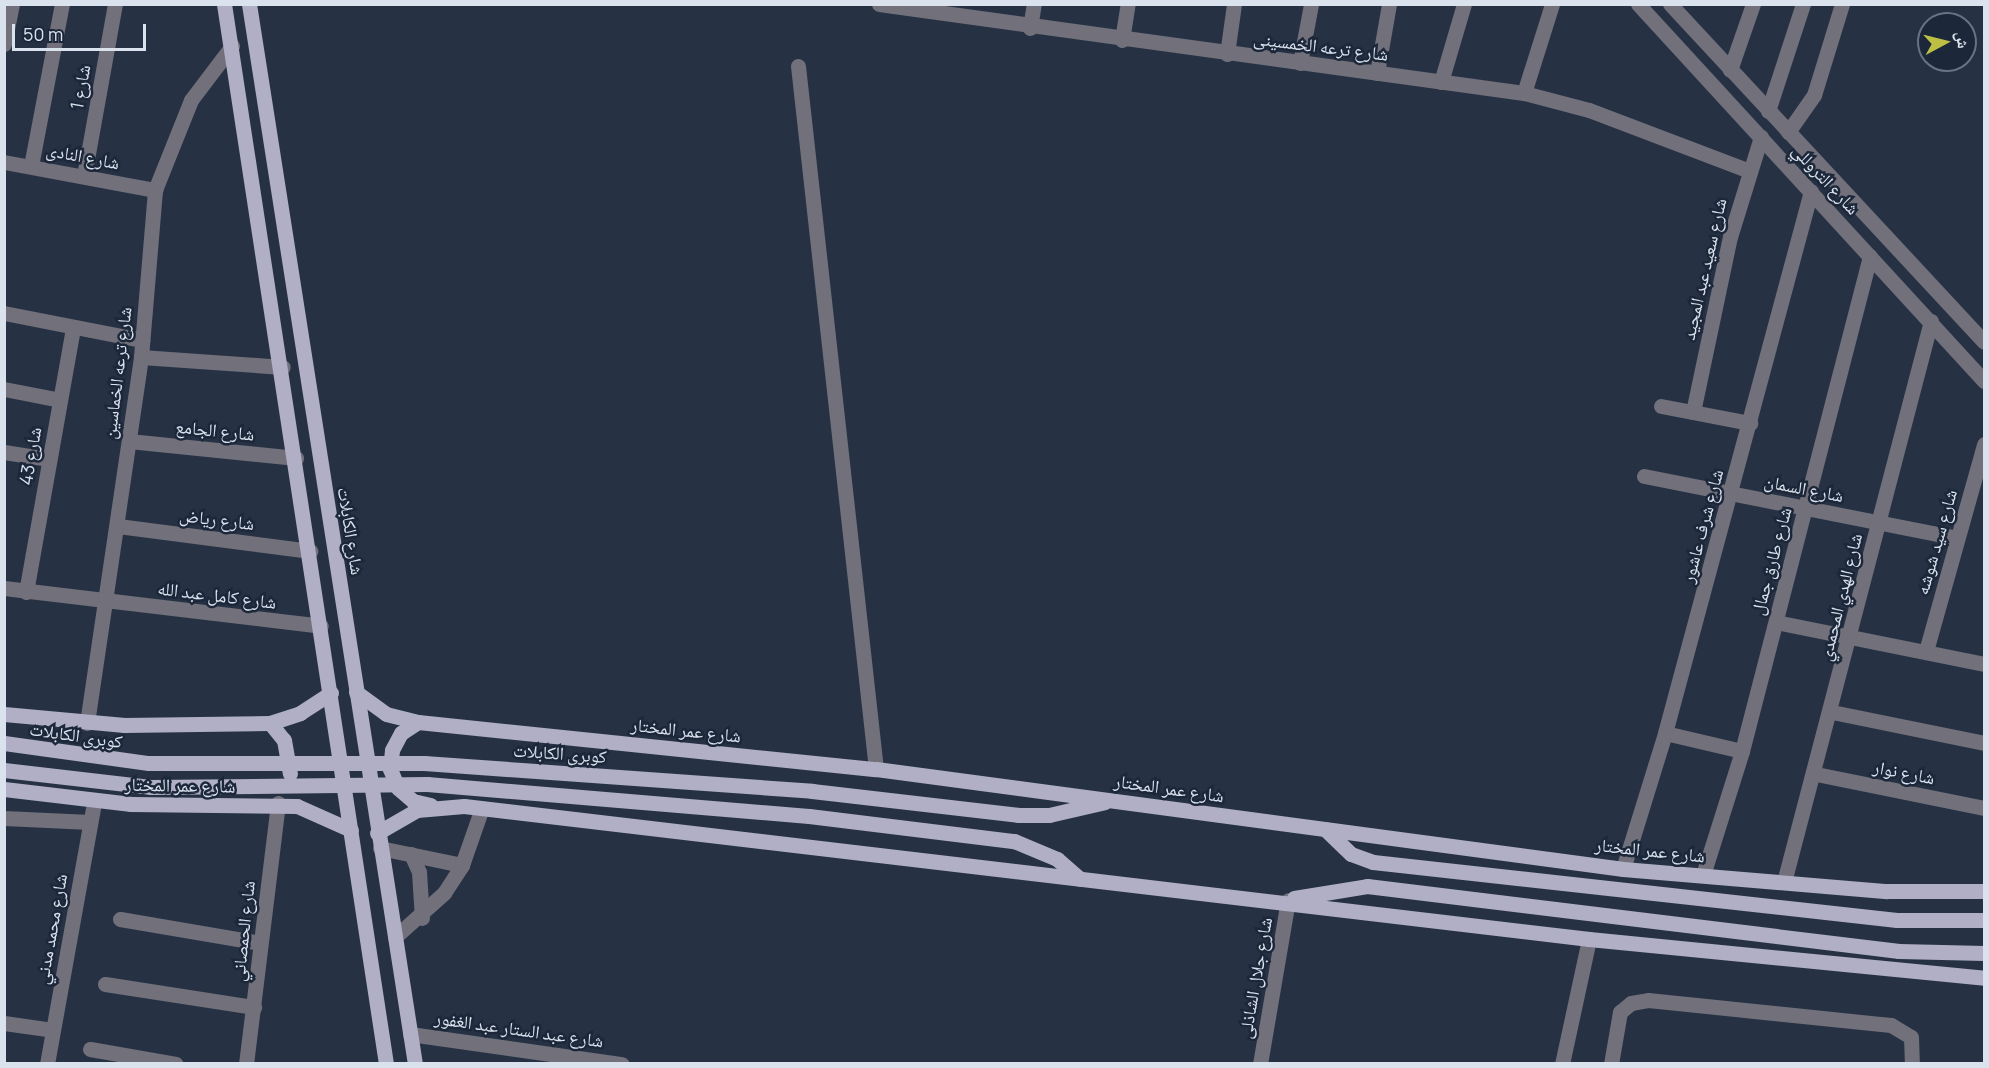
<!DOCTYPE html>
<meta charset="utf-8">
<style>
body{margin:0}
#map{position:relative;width:1989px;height:1068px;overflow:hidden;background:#263244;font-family:Manrope,"Noto Naskh Arabic",sans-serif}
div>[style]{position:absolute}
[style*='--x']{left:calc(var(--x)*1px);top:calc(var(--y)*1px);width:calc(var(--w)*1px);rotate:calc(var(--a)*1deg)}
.minor>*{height:15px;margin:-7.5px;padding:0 7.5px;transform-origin:7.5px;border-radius:7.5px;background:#71707b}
.major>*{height:15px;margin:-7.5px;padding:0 7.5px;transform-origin:7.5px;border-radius:7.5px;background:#b0afc5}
span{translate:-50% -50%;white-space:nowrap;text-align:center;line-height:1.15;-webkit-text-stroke:5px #1c283a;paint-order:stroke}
.street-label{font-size:18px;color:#dae2ee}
.frame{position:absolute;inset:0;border:6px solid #dae2ee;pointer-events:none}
.north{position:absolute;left:1917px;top:12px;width:60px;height:60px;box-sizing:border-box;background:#1c283a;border:2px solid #687282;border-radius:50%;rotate:83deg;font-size:16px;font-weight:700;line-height:24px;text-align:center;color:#dae2ee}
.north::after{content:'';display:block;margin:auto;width:21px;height:27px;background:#bcbf43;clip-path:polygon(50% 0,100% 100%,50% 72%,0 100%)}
.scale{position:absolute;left:12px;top:24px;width:134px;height:27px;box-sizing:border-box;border:3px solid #dae2ee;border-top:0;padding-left:8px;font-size:18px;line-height:21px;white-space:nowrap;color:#dae2ee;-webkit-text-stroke:4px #1c283a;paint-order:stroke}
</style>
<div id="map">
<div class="minor">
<i style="--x:879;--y:4;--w:651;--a:7.86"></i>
<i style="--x:1524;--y:93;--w:67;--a:14.7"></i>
<i style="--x:1589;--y:110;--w:169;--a:20.8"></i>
<i style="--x:1638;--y:4;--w:512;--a:47.46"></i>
<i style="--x:1670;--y:4;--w:461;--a:47.1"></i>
<i style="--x:1030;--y:28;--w:24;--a:-81"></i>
<i style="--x:1122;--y:40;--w:36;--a:-81"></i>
<i style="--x:4;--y:44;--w:41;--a:-78.7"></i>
<i style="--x:1227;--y:54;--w:50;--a:-82"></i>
<i style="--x:1300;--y:63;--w:60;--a:-79.4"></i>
<i style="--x:798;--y:66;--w:707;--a:83.67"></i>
<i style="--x:1730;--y:70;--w:70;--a:-70.8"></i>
<i style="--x:1377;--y:73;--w:70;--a:-80.1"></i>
<i style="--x:1441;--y:82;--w:81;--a:-73.6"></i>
<i style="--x:1524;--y:93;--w:93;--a:-72.5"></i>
<i style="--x:1768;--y:111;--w:113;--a:-71.9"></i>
<i style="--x:1788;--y:132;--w:45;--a:-54.9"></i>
<i style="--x:1814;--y:95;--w:95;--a:-72.9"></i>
<i style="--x:4;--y:162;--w:154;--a:10.5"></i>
<i style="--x:31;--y:166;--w:165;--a:-79.2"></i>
<i style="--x:84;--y:176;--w:175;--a:-79.8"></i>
<i style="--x:4;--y:313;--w:141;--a:11.1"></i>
<i style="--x:141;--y:357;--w:142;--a:4"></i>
<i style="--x:4;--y:389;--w:57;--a:11.1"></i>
<i style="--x:1661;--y:406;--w:91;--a:10.8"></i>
<i style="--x:1693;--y:412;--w:179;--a:-78.1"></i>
<i style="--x:1730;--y:237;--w:105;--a:-72.8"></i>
<i style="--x:129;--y:441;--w:168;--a:5.8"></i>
<i style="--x:4;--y:452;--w:46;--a:8.8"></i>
<i style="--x:1644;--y:476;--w:319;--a:11.2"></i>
<i style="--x:118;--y:526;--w:194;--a:7.4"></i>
<i style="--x:4;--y:588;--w:319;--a:6.8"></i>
<i style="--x:26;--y:592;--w:269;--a:-79.9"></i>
<i style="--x:1776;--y:622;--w:212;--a:11.4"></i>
<i style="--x:1926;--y:651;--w:215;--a:-74.3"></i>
<i style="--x:1832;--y:712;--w:155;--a:11.5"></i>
<i style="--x:87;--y:723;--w:370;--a:-81.6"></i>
<i style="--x:141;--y:357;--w:168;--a:-85.2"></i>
<i style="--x:155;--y:190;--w:97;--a:-68.2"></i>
<i style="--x:191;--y:100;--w:68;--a:-52.8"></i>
<i style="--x:1665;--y:733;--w:79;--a:13.2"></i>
<i style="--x:1816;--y:774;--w:171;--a:11.4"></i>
<i style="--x:4;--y:818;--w:86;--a:2.7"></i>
<i style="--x:380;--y:848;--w:84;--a:11.7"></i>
<i style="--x:411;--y:854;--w:20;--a:66"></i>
<i style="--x:419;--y:872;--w:46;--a:86.3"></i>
<i style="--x:1623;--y:869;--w:142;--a:-72.8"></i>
<i style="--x:1665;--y:733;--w:561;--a:-74.92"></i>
<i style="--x:1703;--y:875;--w:130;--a:-72.5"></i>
<i style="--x:1742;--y:751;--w:511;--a:-75.5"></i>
<i style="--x:1784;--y:882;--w:580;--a:-75.32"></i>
<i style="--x:120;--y:919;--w:142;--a:9.7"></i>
<i style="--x:395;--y:937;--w:66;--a:-41.9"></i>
<i style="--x:444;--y:893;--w:33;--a:-57"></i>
<i style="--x:462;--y:865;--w:60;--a:-70.7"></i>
<i style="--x:105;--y:984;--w:151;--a:8.8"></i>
<i style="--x:4;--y:1023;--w:49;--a:8.1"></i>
<i style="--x:410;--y:1034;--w:214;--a:8.1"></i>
<i style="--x:90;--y:1049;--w:87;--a:9.9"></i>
<i style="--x:47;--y:1064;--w:266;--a:-79.8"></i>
<i style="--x:246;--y:1064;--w:263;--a:-83"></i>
<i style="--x:1260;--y:1064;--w:166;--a:-80.3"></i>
<i style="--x:1562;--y:1064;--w:128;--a:-77.8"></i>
<i style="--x:1611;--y:1064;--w:53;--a:-80.2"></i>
<i style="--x:1620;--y:1012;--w:14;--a:-39"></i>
<i style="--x:1631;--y:1003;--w:17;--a:-10"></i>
<i style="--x:1648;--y:1000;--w:244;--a:5.9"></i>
<i style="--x:1891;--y:1025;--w:23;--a:31"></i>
<i style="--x:1911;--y:1037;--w:27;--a:88"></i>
</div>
<div class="major">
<i style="--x:224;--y:4;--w:1072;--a:81.31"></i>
<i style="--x:249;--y:4;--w:1073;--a:81.1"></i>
<i style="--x:356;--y:692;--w:37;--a:36"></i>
<i style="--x:386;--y:714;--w:33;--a:14"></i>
<i style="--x:418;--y:722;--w:460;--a:5.9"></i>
<i style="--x:876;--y:769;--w:754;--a:7.62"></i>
<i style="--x:1623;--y:869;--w:265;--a:4.8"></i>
<i style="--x:1887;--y:891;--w:97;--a:0"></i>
<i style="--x:4;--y:714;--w:121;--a:5.2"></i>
<i style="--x:124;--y:725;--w:146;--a:-0.8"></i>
<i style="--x:270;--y:723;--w:32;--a:-18"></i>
<i style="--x:300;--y:713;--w:37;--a:-33"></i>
<i style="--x:418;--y:722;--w:20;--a:147"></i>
<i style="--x:401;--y:733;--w:19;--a:118"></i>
<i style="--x:392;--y:750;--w:19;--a:96"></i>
<i style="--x:390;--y:769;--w:21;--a:67"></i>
<i style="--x:398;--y:788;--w:20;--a:41"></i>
<i style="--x:413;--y:801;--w:18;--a:13"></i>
<i style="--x:270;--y:723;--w:22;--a:51"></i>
<i style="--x:284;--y:740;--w:34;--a:80"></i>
<i style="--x:4;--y:743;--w:146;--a:7.9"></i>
<i style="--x:149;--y:763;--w:275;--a:0"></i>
<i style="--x:424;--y:763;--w:389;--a:4.1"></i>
<i style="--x:812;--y:791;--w:207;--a:6.6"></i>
<i style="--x:1018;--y:815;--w:31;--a:0"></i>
<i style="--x:1049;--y:815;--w:57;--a:-13.1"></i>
<i style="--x:4;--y:770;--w:147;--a:6.6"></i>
<i style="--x:150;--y:787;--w:277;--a:-0.6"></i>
<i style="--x:427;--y:784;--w:383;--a:4.8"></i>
<i style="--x:809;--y:816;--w:207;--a:7"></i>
<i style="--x:1014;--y:841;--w:47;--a:22.7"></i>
<i style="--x:1057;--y:859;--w:30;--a:41"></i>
<i style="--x:4;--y:789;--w:128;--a:6.7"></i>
<i style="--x:131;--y:804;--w:166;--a:0.7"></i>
<i style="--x:297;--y:806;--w:59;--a:24"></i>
<i style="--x:1325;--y:829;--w:36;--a:44"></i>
<i style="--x:1351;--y:854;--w:23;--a:20"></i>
<i style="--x:1373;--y:862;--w:527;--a:6.32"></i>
<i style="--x:1897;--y:920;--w:87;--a:0"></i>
<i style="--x:377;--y:833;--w:46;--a:-29.9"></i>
<i style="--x:417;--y:810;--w:47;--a:-4.9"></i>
<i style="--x:464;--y:806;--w:1133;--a:6.74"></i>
<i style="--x:1589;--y:939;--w:397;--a:5.6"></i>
<i style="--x:1294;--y:898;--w:74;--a:-9.3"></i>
<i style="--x:1367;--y:886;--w:536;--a:6.97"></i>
<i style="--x:1899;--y:951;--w:85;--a:1.3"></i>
</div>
<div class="street-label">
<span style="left:1321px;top:46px;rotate:7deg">شارع ترعه الخمسينى</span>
<span style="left:80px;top:87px;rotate:-80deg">شارع 1</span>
<span style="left:83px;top:156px;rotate:11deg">شارع النادى</span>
<span style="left:1826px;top:179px;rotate:47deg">شارع التروللي</span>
<span style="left:1704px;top:269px;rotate:-77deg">شارع سعيد عبد المجيد</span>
<span style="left:117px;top:373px;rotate:-83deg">شارع ترعه الخماسين</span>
<span style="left:215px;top:430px;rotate:6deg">شارع الجامع</span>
<span style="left:30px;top:456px;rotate:-80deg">شارع 43</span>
<span style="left:1804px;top:488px;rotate:11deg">شارع السمان</span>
<span style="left:217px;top:519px;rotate:7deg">شارع رياض</span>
<span style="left:1702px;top:526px;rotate:-75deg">شارع شرف عاشور</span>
<span style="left:351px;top:531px;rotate:81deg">شارع الكابلات</span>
<span style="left:1936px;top:542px;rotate:-74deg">شارع سيد شوشه</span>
<span style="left:1771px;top:561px;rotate:-75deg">شارع طارق جمال</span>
<span style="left:217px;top:595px;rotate:7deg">شارع كامل عبد الله</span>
<span style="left:1840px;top:597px;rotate:-76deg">شارع الهدي المحمدي</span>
<span style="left:686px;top:730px;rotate:6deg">شارع عمر المختار</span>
<span style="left:76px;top:735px;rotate:8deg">كوبرى الكابلات</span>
<span style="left:560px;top:753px;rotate:4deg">كوبرى الكابلات</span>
<span style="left:1904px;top:772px;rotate:11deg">شارع نوار</span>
<span style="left:180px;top:785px;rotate:1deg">شارع عمر المختار</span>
<span style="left:1169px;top:788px;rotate:8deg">شارع عمر المختار</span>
<span style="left:1650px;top:850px;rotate:6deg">شارع عمر المختار</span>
<span style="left:51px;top:929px;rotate:-80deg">شارع محمد مدني</span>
<span style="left:243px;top:931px;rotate:-84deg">شارع الحمصاني</span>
<span style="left:1255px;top:978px;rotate:-80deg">شارع جلال الشاذلى</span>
<span style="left:519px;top:1029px;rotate:8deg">شارع عبد الستار عبد الغفور</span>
</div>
<div class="frame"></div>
<div class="north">ش</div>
<div class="scale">50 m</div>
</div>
